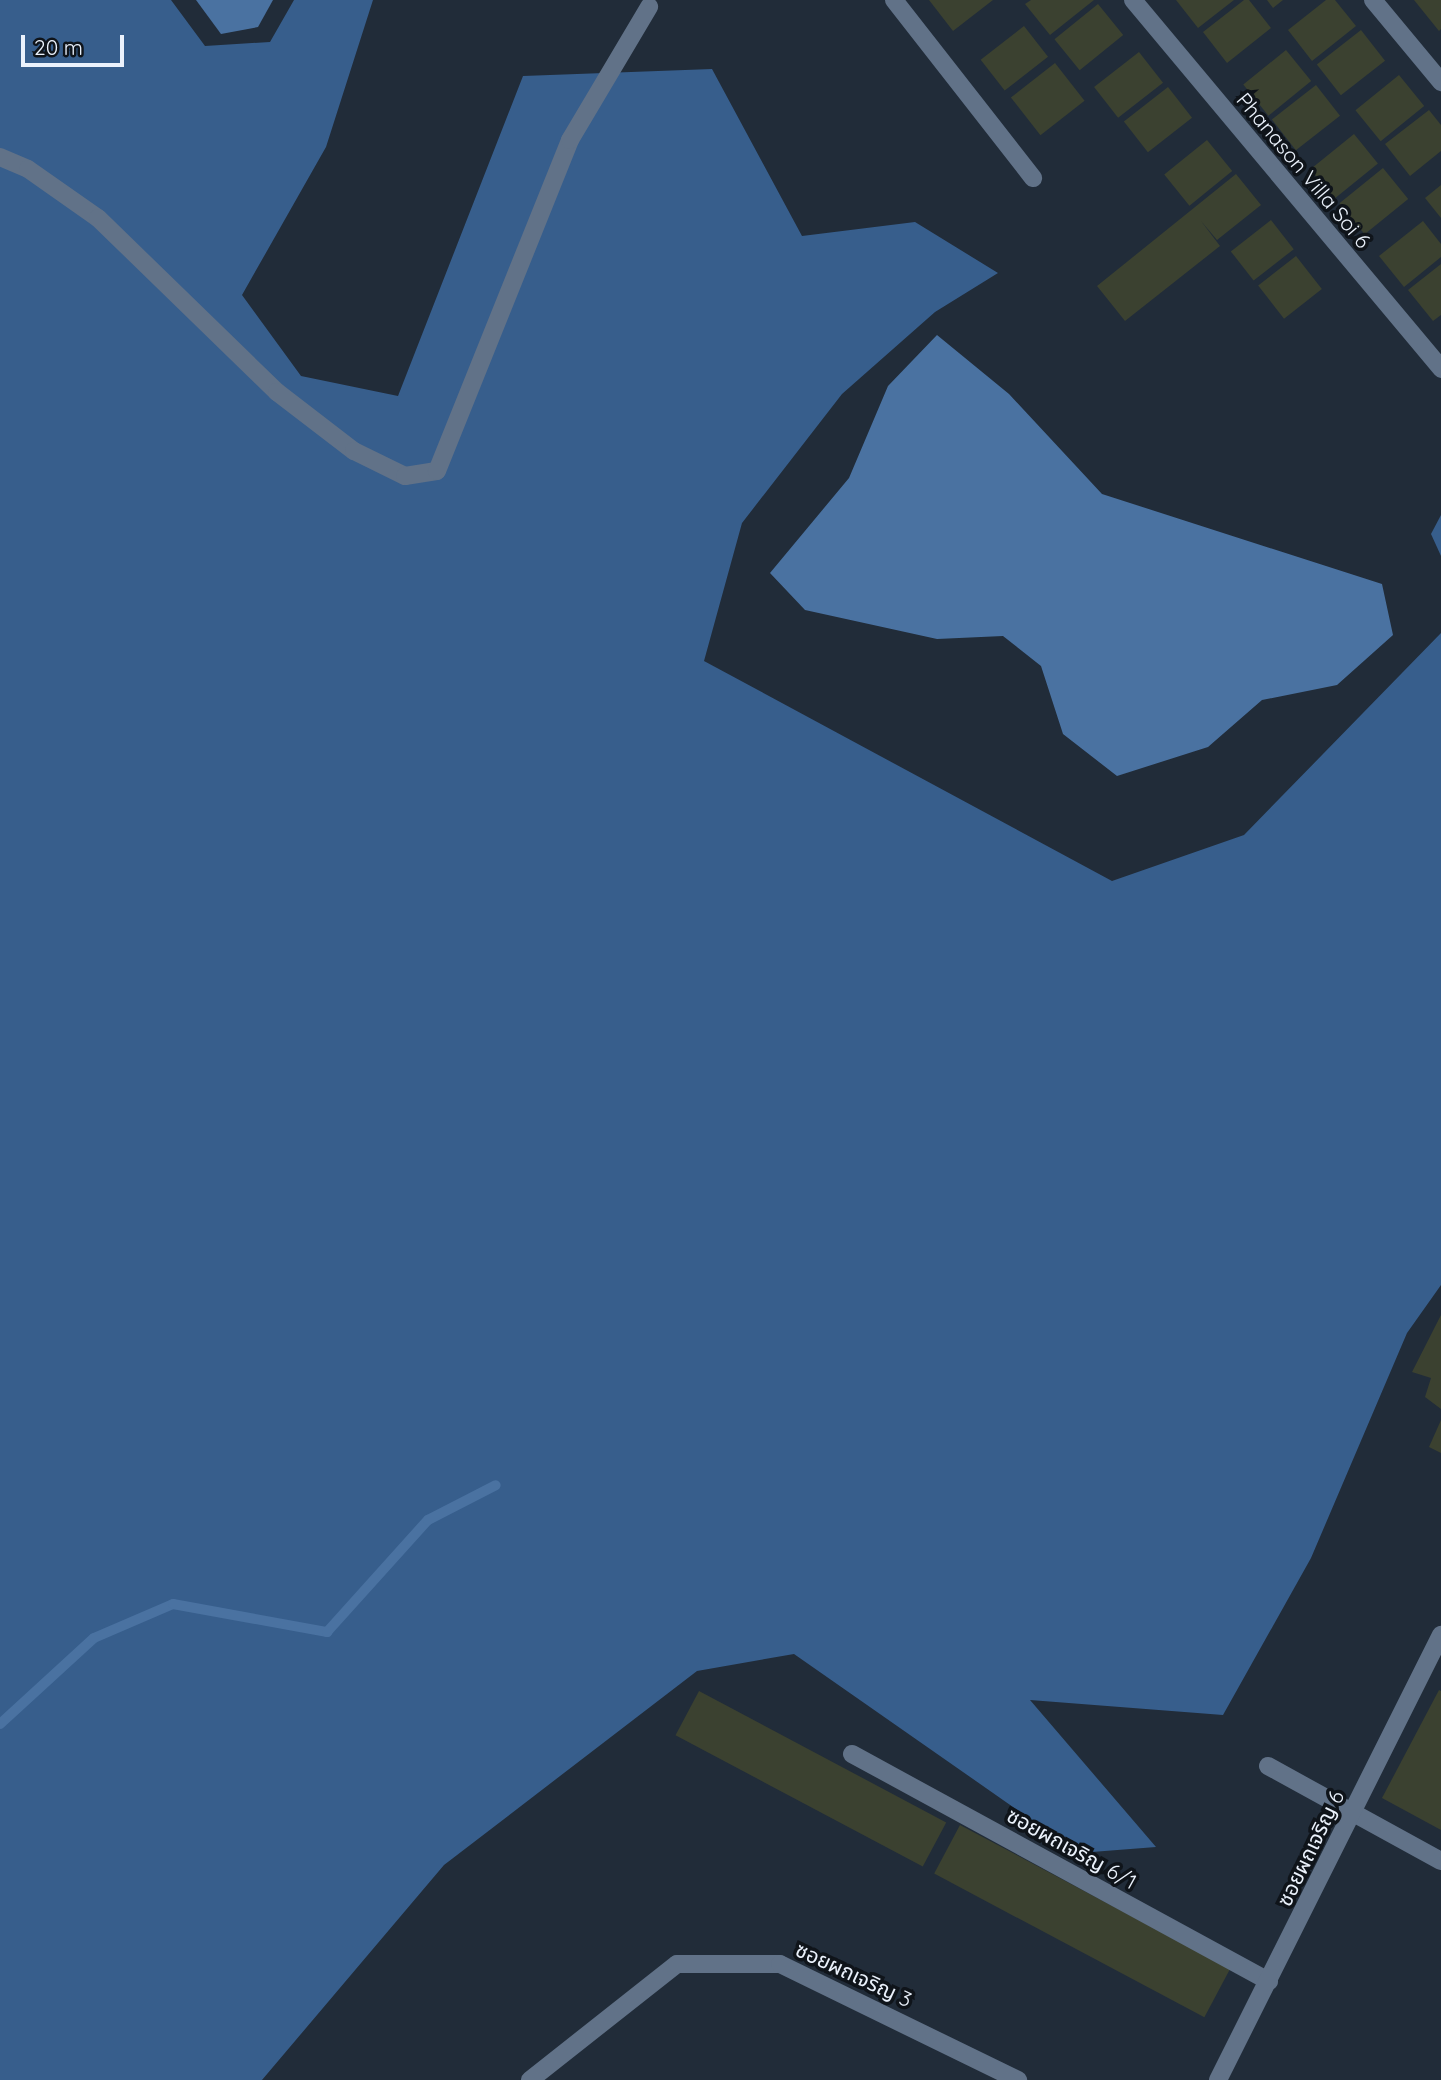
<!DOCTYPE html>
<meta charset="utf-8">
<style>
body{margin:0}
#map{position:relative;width:1441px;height:2080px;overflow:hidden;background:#212c39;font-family:Quicksand,"Noto Sans Thai",sans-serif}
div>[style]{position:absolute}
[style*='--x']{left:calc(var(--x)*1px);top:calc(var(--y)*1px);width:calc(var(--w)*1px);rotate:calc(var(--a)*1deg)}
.forest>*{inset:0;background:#375e8c}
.water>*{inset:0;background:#4a72a1}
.stream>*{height:10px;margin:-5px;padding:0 5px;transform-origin:5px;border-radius:5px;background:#4a72a1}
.building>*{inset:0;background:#3b4130;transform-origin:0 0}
.minor>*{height:18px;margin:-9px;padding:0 9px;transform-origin:9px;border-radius:9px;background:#617288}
span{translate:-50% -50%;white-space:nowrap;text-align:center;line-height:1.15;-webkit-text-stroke:7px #0f141a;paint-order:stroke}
.street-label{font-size:21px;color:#ebf2fc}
.scale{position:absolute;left:21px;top:35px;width:103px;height:32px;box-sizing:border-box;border:4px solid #ebf2fc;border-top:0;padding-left:9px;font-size:21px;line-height:24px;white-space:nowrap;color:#ebf2fc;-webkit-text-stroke:5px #0f141a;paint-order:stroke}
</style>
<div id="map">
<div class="forest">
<i style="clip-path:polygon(0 0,171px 0,205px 46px,270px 42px,294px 0,373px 0,326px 147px,242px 295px,301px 376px,398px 396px,523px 76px,712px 69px,802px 236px,915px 222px,998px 273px,935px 312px,842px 394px,742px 523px,704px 661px,1112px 881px,1244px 835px,1441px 633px,1441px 1285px,1407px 1333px,1311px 1558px,1223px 1715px,1030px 1700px,1156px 1847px,1079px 1853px,794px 1654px,697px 1671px,444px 1865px,262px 2080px,0 2080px)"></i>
<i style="clip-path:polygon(1441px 515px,1441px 556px,1431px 534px)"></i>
</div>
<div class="water">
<i style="clip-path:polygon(196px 0,273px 0,258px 27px,221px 34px)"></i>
<i style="clip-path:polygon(937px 335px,1009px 394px,1102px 494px,1382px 584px,1393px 635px,1337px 685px,1262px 700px,1208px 747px,1117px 776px,1063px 734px,1041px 666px,1003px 636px,937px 639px,805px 610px,770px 573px,849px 478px,888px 386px)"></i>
</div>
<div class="stream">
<i style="--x:0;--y:1724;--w:127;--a:-42.5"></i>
<i style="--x:94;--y:1638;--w:86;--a:-23.3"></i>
<i style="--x:173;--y:1604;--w:157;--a:10.3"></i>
<i style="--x:327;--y:1632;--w:151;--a:-48"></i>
<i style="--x:428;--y:1520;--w:76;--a:-27.2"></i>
</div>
<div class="building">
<i style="clip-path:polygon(929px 0,993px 0,953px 31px)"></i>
<i style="clip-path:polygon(1031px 0,1094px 0,1050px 35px,1025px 4px)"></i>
<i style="clip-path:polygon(1176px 0,1234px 0,1198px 28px)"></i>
<i style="clip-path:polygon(1244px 0,1249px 0,1271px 28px,1227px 63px,1203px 32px)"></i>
<i style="clip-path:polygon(1267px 0,1283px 0,1273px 8px)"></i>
<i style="clip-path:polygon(1326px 0,1335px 0,1356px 26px,1312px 61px,1288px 30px)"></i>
<i style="clip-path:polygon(1414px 0,1441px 0,1441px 29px,1439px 31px)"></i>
<i style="left:1098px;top:4px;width:40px;height:56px;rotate:51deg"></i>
<i style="left:1024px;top:26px;width:39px;height:55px;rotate:52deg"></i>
<i style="left:1361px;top:30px;width:39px;height:56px;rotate:52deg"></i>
<i style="left:1286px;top:50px;width:40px;height:55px;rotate:51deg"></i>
<i style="left:1139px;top:52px;width:39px;height:57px;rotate:52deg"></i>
<i style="left:1055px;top:63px;width:48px;height:56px;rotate:52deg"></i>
<i style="left:1399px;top:75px;width:40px;height:56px;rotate:51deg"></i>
<i style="left:1316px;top:85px;width:39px;height:56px;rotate:52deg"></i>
<i style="left:1168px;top:87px;width:39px;height:56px;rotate:52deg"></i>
<i style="clip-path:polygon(1429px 110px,1441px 125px,1441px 151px,1410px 176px,1385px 144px)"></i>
<i style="left:1354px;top:134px;width:38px;height:56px;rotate:51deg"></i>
<i style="left:1207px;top:140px;width:40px;height:55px;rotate:51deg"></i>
<i style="left:1383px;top:168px;width:40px;height:56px;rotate:51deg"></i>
<i style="clip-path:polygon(1236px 174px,1261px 205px,1217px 240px,1201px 221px,1220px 246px,1125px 321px,1097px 286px)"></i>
<i style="clip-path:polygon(1441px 185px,1441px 218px,1425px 198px)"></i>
<i style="left:1271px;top:220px;width:37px;height:51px;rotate:52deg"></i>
<i style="clip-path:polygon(1423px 221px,1441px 244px,1441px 257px,1404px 287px,1379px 256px)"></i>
<i style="left:1296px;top:256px;width:42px;height:48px;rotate:52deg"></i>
<i style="clip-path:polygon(1441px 264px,1441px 315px,1433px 321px,1408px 290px)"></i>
<i style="clip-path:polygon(1441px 1315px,1441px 1409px,1425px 1397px,1431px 1378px,1412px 1372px)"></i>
<i style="clip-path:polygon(1441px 1420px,1441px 1453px,1429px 1447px)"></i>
<i style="clip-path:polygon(1439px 1690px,1441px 1691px,1441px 1830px,1382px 1798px)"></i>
<i style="left:699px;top:1691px;width:280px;height:50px;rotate:28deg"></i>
<i style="left:960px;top:1825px;width:306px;height:55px;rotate:28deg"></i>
</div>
<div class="minor">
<i style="--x:894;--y:0;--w:226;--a:52"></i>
<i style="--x:1133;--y:0;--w:481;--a:50.1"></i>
<i style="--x:1373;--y:0;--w:107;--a:50.3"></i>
<i style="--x:0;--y:157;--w:30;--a:23"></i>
<i style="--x:28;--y:169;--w:85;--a:35"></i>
<i style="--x:98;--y:218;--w:250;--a:44.2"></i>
<i style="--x:277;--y:392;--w:97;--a:37.5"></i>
<i style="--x:354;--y:451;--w:57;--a:26.1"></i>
<i style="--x:405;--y:476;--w:32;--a:-9"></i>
<i style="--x:437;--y:471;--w:357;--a:-68.1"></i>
<i style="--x:570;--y:140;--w:155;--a:-59.3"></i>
<i style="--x:852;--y:1754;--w:475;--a:28.6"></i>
<i style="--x:1268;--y:1766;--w:197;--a:28.8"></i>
<i style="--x:530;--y:2080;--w:187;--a:-38.3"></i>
<i style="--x:677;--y:1964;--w:103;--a:0"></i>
<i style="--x:780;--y:1964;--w:265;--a:26"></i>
<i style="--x:1218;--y:2080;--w:498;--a:-63.4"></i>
</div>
<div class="street-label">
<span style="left:1304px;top:170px;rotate:50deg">Phanason Villa Soi 6</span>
<span style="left:1072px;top:1848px;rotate:29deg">ซอยผถเจริญ 6/1</span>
<span style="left:1310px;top:1848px;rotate:-64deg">ซอยผถเจริญ 6</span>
<span style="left:854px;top:1974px;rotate:25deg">ซอยผถเจริญ 3</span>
</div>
<div class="scale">20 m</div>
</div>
